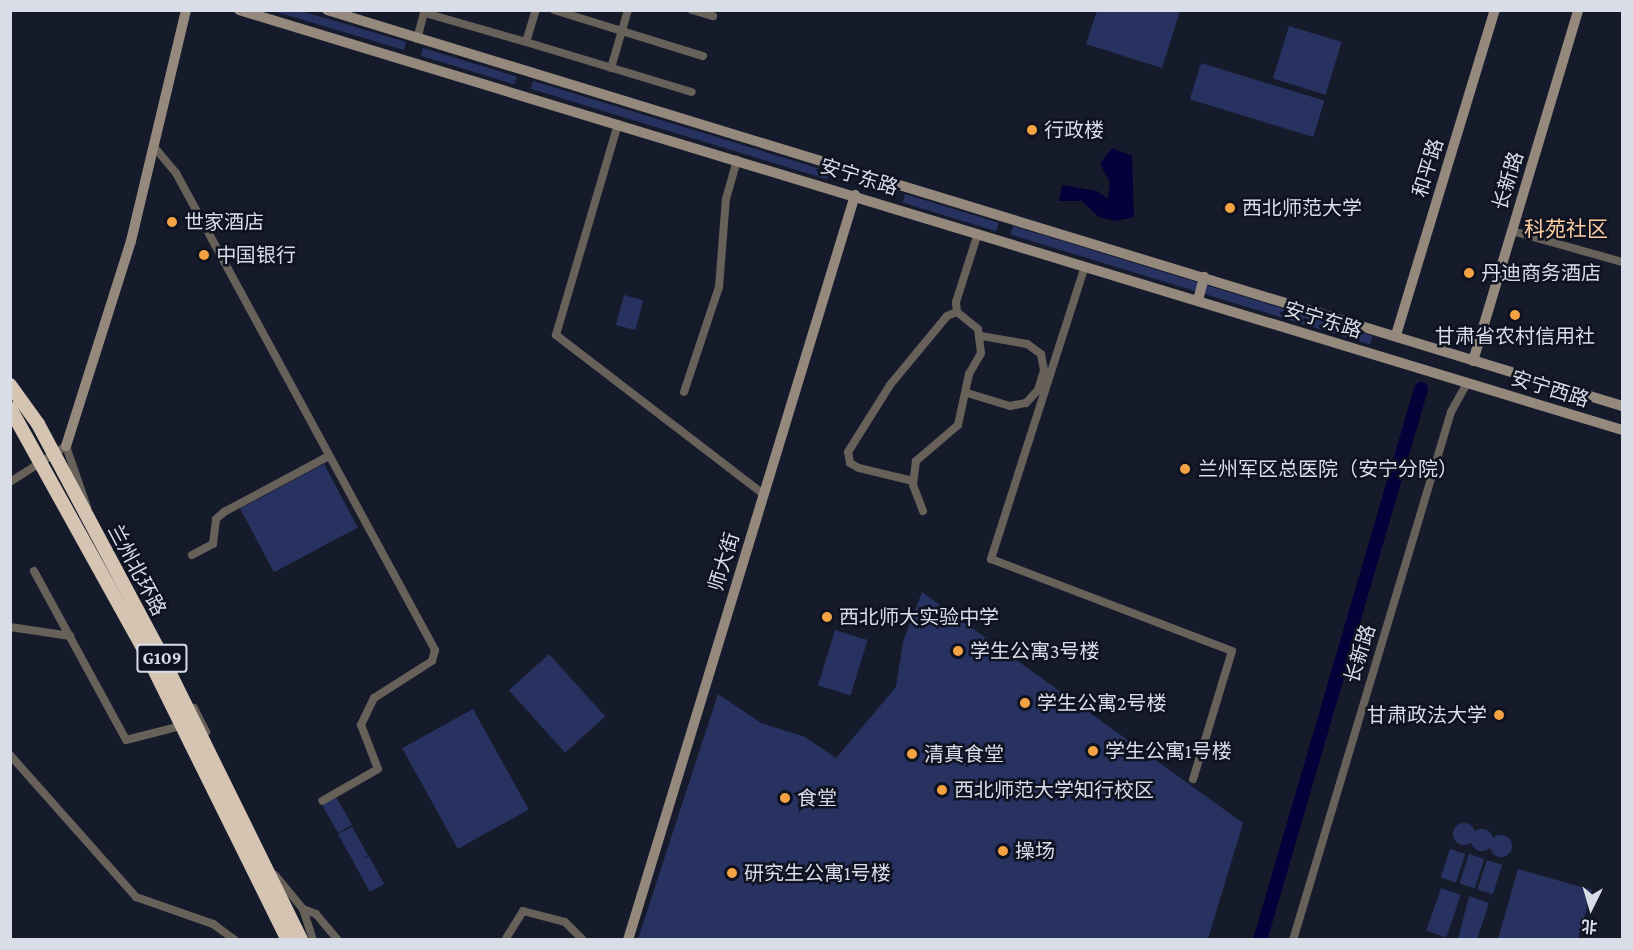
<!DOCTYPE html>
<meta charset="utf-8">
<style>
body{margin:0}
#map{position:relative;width:1633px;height:950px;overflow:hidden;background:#161b2b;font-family:"Crimson Pro","Noto Sans SC",serif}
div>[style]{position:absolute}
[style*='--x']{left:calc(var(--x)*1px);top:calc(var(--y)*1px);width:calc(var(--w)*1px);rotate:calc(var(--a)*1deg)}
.green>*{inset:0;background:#283260;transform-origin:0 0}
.round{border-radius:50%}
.water>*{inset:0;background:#05003a}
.river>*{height:14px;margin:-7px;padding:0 7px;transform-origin:7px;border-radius:7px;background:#05003a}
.street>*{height:8px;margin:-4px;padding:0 4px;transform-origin:4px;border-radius:4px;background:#68615a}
.secondary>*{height:10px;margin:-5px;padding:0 5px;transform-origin:5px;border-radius:5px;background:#95897e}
.highway-bridge>*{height:14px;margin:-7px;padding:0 7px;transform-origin:7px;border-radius:7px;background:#d6c4b2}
.dots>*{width:16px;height:16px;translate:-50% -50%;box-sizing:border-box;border:3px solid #0e1221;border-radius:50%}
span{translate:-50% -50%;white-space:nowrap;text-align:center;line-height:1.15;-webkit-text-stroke:5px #0e1221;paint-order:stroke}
.shield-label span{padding:2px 4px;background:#0e1221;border:2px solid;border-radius:4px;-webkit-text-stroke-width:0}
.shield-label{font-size:18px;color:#d9dde8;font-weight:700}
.poi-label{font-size:20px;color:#d9dde8}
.left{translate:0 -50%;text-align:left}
.right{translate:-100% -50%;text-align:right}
.street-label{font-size:20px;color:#d9dde8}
.neighbourhood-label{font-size:21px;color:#fcce9f}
.frame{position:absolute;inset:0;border:12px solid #d9dde8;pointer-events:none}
.north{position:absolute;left:1561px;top:878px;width:60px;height:60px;-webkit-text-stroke:4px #0e1221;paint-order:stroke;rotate:185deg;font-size:16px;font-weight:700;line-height:24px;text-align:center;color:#d9dde8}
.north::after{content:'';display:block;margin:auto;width:21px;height:27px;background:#d9dde8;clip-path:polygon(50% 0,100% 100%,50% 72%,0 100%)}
</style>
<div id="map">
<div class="green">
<i style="clip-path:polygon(273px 11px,301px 11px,406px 42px,404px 50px)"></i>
<i style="clip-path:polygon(1097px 11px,1180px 11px,1162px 68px,1086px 44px)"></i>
<i style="left:1289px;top:26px;width:55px;height:55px;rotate:17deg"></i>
<i style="left:423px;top:48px;width:98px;height:8px;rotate:17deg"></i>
<i style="left:1201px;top:63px;width:129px;height:38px;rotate:17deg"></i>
<i style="left:533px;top:81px;width:310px;height:8px;rotate:17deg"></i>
<i style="left:905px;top:194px;width:98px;height:9px;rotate:17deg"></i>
<i style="left:1013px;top:226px;width:376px;height:9px;rotate:17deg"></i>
<i style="left:624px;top:295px;width:20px;height:31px;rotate:15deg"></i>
<i style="left:324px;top:464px;width:72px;height:95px;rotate:62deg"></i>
<i style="clip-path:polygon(922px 592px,1243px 823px,1208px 939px,638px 939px,718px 694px,761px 723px,805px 737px,836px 758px,896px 687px,903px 642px)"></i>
<i style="left:835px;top:630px;width:34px;height:58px;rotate:17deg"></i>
<i style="left:549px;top:654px;width:84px;height:54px;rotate:48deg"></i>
<i style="left:473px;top:709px;width:115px;height:81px;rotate:61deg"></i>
<i style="left:336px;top:797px;width:32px;height:16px;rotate:60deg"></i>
<i class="round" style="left:1453px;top:823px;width:22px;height:22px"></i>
<i style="clip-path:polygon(352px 827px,368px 855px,362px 859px,369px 856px,384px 884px,370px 892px,338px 834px)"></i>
<i class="round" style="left:1471px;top:829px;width:22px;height:22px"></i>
<i class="round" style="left:1490px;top:835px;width:22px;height:22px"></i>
<i style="left:1450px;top:849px;width:16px;height:30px;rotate:18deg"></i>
<i style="left:1469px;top:854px;width:16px;height:31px;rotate:18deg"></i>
<i style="left:1487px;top:860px;width:16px;height:31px;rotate:18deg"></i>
<i style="clip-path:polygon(1518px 869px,1592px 890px,1578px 939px,1498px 939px)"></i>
<i style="left:1441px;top:888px;width:21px;height:45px;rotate:19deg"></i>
<i style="clip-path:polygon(1469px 896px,1489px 903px,1477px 939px,1458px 939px)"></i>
</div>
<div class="water">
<i style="clip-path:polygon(1112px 148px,1132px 156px,1134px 217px,1115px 221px,1099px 217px,1082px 201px,1059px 201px,1062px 185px,1097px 191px,1108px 199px,1110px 182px,1100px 164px)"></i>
</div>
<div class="river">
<i style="--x:1260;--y:940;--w:574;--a:-73.71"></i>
</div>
<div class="street">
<i style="--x:554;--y:10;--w:156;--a:17.2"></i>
<i style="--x:692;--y:10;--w:22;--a:16"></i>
<i style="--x:425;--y:13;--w:105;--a:16"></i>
<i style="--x:526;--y:42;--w:34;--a:-73"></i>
<i style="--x:417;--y:39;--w:30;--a:-75"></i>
<i style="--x:526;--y:42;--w:173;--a:16.8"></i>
<i style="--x:611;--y:68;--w:60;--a:-73.7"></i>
<i style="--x:618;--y:124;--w:220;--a:106.4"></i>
<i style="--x:556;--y:335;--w:261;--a:37.5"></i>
<i style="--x:155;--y:148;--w:33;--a:50"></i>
<i style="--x:176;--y:173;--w:543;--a:61.5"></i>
<i style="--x:435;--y:650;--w:11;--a:105"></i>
<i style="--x:432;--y:661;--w:69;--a:147.5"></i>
<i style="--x:374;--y:698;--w:30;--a:116"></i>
<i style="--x:361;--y:725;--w:47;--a:68.9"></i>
<i style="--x:378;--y:769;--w:64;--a:150.3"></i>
<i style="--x:1512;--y:231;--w:114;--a:15.7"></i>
<i style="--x:1085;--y:266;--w:308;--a:107.8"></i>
<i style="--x:991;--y:559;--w:258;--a:20.9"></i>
<i style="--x:1232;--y:651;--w:134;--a:106.9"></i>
<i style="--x:684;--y:392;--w:111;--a:-71.6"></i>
<i style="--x:719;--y:287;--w:88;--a:-85.5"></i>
<i style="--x:726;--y:199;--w:41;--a:-74.2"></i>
<i style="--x:967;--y:393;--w:45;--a:16.8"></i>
<i style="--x:1010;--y:406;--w:16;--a:-11"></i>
<i style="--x:1026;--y:403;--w:18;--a:-47"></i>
<i style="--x:1038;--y:390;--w:21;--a:-73"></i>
<i style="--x:1044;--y:370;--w:16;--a:-101"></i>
<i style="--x:1041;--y:354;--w:17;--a:-144"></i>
<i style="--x:1027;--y:344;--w:47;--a:-170.1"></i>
<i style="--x:913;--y:481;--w:56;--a:-166.5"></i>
<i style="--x:859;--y:468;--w:10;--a:-151"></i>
<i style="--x:850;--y:463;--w:11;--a:-100"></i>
<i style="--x:848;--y:452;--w:79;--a:-57.9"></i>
<i style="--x:890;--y:385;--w:89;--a:-50.4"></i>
<i style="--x:947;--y:316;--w:11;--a:-22"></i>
<i style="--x:10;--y:482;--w:67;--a:-32.7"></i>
<i style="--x:66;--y:446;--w:65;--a:71"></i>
<i style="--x:923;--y:511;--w:28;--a:-111"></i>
<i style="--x:913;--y:485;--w:24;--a:-83"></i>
<i style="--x:916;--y:461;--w:55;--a:-40.6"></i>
<i style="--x:958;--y:425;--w:52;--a:-77.8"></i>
<i style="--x:969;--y:374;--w:24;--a:-60"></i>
<i style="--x:981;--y:353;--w:24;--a:-97"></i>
<i style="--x:978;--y:329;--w:27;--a:-141"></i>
<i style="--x:957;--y:312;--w:10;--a:-96"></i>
<i style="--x:956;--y:302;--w:72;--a:-72.3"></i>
<i style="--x:192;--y:555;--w:24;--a:-28"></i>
<i style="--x:213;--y:544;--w:25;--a:-83"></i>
<i style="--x:216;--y:519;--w:11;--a:-41"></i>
<i style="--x:224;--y:512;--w:117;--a:-28.1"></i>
<i style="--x:34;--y:571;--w:192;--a:61.4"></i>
<i style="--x:126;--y:740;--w:61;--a:-14.3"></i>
<i style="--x:10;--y:627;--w:61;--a:8.5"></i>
<i style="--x:194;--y:708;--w:27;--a:63"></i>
<i style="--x:10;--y:755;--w:190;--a:48.4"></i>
<i style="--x:136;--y:897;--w:82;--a:19.3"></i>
<i style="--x:213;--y:924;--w:27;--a:36"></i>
<i style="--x:275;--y:875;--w:44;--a:50.5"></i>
<i style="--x:303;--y:909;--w:33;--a:72"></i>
<i style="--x:303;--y:909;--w:14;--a:21"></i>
<i style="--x:316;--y:914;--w:34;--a:50"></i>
<i style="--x:505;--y:940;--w:34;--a:-58"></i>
<i style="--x:523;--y:911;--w:43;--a:14.7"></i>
<i style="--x:565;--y:922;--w:25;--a:45"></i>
<i style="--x:1293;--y:940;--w:551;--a:-73.34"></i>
<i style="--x:1451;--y:412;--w:33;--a:-61"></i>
</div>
<div class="secondary">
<i style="--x:239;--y:10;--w:1445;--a:16.89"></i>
<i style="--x:327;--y:10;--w:1354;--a:17"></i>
<i style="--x:1198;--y:300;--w:24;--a:-75"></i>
<i style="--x:1396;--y:335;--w:340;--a:-73.1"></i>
<i style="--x:1473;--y:361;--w:366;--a:-73.3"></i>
<i style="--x:66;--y:446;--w:215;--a:-72.4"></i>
<i style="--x:131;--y:241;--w:237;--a:-76.6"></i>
<i style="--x:628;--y:940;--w:779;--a:-73.05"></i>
</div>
<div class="highway-bridge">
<i style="--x:10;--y:385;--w:48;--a:54.3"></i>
<i style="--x:38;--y:424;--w:253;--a:61.9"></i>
<i style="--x:157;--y:647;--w:326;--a:63.8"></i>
<i style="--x:10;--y:408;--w:282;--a:61"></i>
<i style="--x:147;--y:655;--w:318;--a:63.7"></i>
</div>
<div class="dots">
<i style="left:1032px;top:130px;background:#f4a344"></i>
<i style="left:1230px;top:208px;background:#f4a344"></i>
<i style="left:172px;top:222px;background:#f4a344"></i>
<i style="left:204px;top:255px;background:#f4a344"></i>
<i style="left:1469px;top:273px;background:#f4a344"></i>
<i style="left:1515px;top:315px;background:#f4a344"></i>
<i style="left:1185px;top:469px;background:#f4a344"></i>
<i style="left:827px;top:617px;background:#f4a344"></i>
<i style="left:958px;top:651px;background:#f4a344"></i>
<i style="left:1025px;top:703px;background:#f4a344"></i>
<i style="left:1499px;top:715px;background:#f4a344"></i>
<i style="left:1093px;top:751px;background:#f4a344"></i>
<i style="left:912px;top:754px;background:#f4a344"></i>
<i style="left:942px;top:790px;background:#f4a344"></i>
<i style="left:785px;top:798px;background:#f4a344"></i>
<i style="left:1003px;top:851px;background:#f4a344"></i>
<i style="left:732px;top:873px;background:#f4a344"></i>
</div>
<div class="shield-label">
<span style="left:162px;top:658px">G109</span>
</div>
<div class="poi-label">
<span class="left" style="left:1044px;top:130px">行政楼</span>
<span class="left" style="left:1242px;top:208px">西北师范大学</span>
<span class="left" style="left:184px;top:222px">世家酒店</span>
<span class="left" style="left:216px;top:255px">中国银行</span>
<span class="left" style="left:1481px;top:273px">丹迪商务酒店</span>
<span style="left:1515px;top:336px">甘肃省农村信用社</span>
<span class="left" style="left:1198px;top:469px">兰州军区总医院（安宁分院）</span>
<span class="left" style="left:839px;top:617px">西北师大实验中学</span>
<span class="left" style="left:970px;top:651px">学生公寓3号楼</span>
<span class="left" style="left:1037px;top:703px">学生公寓2号楼</span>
<span class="right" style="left:1487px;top:715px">甘肃政法大学</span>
<span class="left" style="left:1105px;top:751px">学生公寓1号楼</span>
<span class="left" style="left:924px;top:754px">清真食堂</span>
<span class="left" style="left:954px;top:790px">西北师范大学知行校区</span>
<span class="left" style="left:797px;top:798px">食堂</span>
<span class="left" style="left:1015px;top:851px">操场</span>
<span class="left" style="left:744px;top:873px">研究生公寓1号楼</span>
</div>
<div class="street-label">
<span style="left:1428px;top:168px;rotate:-73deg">和平路</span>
<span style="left:859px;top:177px;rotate:17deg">安宁东路</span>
<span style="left:1508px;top:181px;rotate:-73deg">长新路</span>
<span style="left:1323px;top:320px;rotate:17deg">安宁东路</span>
<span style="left:1550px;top:389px;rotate:17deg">安宁西路</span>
<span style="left:724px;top:562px;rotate:-73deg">师大街</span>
<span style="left:137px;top:570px;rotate:62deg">兰州北环路</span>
<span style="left:1360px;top:654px;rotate:-73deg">长新路</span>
</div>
<div class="neighbourhood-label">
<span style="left:1566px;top:229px">科苑社区</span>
</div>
<div class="frame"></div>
<div class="north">北</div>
</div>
